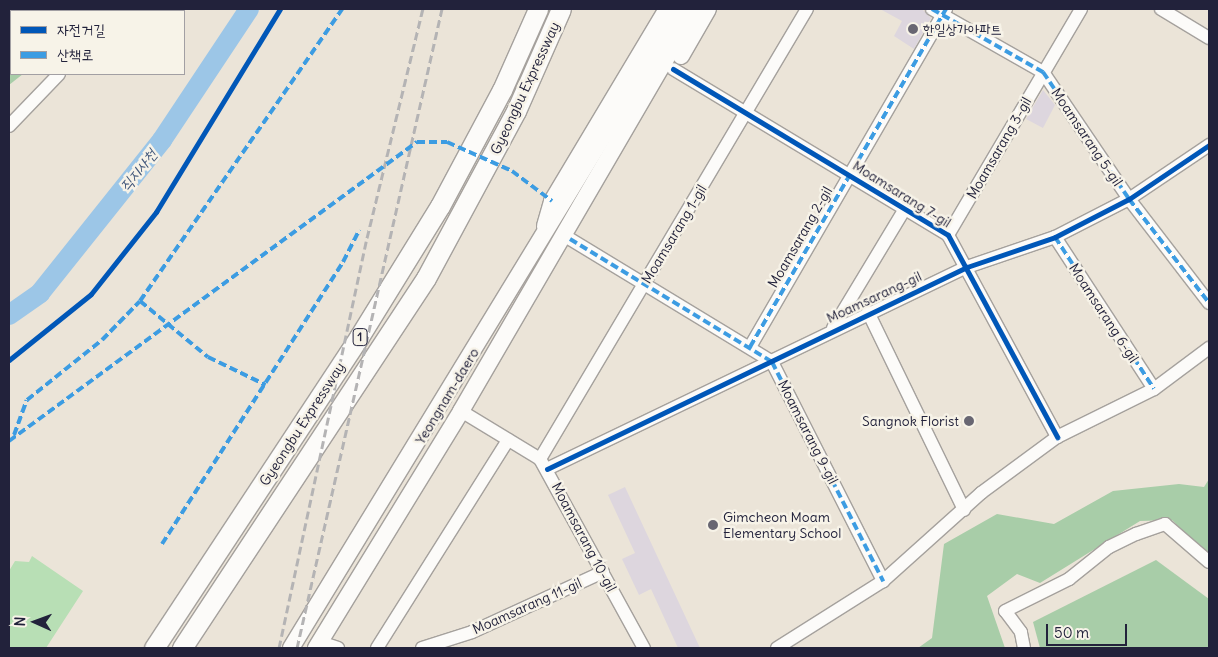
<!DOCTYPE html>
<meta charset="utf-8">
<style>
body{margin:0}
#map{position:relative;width:1218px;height:657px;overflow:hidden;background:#ebe4d8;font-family:Delius,"Poor Story",sans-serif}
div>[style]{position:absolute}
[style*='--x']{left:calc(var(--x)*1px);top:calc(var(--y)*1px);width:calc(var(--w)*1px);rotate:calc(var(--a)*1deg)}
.green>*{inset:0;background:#b8dfb5}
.forest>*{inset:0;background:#a8cda8}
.river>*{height:20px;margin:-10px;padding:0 10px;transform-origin:10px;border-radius:10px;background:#9cc6e7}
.building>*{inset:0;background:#ddd6de}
.roads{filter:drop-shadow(1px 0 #a5a19d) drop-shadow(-1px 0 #a5a19d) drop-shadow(0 1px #a5a19d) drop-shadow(0 -1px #a5a19d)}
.minor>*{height:12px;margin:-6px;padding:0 6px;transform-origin:6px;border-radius:6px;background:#fcfbf9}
.major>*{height:16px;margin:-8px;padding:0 8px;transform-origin:8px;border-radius:8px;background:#fcfbf9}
.highway>*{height:19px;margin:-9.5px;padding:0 9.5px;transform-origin:9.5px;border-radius:9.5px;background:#fcfbf9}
.rail>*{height:3px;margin-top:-1.5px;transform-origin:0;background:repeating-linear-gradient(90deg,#b4b3b4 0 8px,transparent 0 12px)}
.quiet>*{height:4px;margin-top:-2px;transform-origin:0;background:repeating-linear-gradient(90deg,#3c9ce2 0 8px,transparent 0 12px)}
.cycleway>*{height:5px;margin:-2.5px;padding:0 2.5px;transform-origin:2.5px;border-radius:2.5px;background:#0057b8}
.dots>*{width:14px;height:14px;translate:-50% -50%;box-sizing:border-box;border:2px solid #f7f3e8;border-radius:50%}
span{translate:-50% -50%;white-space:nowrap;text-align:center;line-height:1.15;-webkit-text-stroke:5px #f7f3e8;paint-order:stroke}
.shield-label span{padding:1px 4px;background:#f7f3e8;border:1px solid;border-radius:4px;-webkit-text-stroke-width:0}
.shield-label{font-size:12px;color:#22223b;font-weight:700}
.poi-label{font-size:14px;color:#22223b}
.left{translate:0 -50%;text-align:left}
.right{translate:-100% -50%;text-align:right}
.street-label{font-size:14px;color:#22223b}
.water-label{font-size:15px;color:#41577a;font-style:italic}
.frame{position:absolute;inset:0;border:10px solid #22223b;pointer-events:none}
.legend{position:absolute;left:10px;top:10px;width:175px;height:65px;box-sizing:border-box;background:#f7f3e8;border:1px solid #a29fa3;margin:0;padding:6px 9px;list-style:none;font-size:15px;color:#22223b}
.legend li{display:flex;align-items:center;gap:10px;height:25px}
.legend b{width:25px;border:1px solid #a29fa3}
.north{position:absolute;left:10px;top:597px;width:50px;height:50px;-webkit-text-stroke:4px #f7f3e8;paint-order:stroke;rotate:272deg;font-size:14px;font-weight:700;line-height:20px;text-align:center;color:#22223b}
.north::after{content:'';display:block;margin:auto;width:18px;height:22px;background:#22223b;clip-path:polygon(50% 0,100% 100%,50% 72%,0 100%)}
.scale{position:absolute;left:1046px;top:624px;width:81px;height:22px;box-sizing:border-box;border:2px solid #22223b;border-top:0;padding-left:6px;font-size:15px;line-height:18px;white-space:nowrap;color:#22223b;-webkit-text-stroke:4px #f7f3e8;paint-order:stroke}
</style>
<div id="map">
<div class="green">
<i style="clip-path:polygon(32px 556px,83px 591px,46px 648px,9px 648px,9px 571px,15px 561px,29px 562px)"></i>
</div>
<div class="forest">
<i style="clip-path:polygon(9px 9px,81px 9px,11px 11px,11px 74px,23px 74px,9px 85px)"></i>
<i style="clip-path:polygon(1209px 479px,1209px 556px,1172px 520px,1140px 521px,1040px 583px,1017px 574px,987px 596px,1005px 648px,918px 648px,932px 638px,944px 544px,997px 514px,1054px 524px,1113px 491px,1179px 484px,1204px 487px)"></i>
<i style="clip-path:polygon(1156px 560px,1209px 599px,1209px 648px,1040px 648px,1033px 622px)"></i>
</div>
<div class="river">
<i style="--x:9;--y:315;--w:38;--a:-35"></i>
<i style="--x:40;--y:293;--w:196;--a:-51.4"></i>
<i style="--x:162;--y:140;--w:157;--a:-56.4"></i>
</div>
<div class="building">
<i style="clip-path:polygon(880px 9px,922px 9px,931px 18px,914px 49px,894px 36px,902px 21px)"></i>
<i style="clip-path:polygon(1043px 90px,1055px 105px,1043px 128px,1026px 119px)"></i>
<i style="clip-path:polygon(625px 487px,700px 648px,678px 648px,651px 589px,639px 595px,622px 559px,635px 553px,608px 495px)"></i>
</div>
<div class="roads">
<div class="minor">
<i style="--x:932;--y:9;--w:128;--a:29.6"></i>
<i style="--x:1043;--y:72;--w:153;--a:55.9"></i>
<i style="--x:1129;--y:199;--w:131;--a:52.4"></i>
<i style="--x:1161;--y:9;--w:56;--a:31.1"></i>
<i style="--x:100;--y:11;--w:3;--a:-45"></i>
<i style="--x:673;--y:69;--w:321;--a:31.1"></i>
<i style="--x:948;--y:235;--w:230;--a:61.6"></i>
<i style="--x:9;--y:126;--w:72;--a:-46.1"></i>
<i style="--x:948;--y:235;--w:262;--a:-59.5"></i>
<i style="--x:1055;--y:237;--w:181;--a:56.9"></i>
<i style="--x:570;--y:239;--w:237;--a:31.3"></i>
<i style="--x:772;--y:362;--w:246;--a:63.1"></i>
<i style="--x:868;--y:312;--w:220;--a:64.1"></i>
<i style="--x:833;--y:328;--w:141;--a:-58.9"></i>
<i style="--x:750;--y:347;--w:391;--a:-59.9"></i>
<i style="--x:461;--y:411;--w:92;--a:31.3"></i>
<i style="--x:540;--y:459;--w:216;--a:61.2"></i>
<i style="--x:540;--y:459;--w:523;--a:-59.32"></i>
<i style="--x:547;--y:469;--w:466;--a:-25.7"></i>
<i style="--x:967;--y:267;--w:93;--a:-18.8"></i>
<i style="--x:1055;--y:237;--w:83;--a:-27.2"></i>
<i style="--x:1129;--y:199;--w:97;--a:-34"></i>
<i style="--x:320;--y:642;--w:19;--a:18"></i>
<i style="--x:377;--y:648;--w:246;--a:-57.8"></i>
<i style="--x:422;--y:648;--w:52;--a:-17.7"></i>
<i style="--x:472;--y:632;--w:144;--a:-24.6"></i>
<i style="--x:777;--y:648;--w:125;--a:-32.3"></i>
<i style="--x:883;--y:581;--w:132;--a:-41.9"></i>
<i style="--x:981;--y:493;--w:94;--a:-36.4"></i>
<i style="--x:1057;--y:437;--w:108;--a:-26.3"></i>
<i style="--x:1154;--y:389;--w:69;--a:-36.7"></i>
<i style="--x:1024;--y:648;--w:16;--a:-101"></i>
<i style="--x:1021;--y:632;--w:26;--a:-127"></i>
<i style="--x:1005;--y:611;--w:72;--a:-26.6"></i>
<i style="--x:1069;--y:579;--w:51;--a:-38.7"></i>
<i style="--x:1109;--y:547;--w:30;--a:-26"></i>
<i style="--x:1136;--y:534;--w:31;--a:-19"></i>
<i style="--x:1165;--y:524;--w:58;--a:40.8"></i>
</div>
<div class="major">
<i style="--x:681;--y:56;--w:54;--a:-60.1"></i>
<i style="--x:545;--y:226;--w:26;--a:-74"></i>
<i style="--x:552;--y:201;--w:224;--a:-59.1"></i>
<i style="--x:291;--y:648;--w:749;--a:-58.6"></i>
<i style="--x:316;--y:648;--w:278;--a:-58.5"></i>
<i style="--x:461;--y:411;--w:465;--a:-59.8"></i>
</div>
<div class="highway">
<i style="--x:154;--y:648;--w:372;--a:-56.6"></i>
<i style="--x:359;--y:337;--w:154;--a:-58.3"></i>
<i style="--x:440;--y:206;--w:132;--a:-61.9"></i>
<i style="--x:502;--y:90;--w:89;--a:-66"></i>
<i style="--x:182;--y:648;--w:443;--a:-56.6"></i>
<i style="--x:426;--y:278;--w:190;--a:-61.7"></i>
<i style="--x:516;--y:111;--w:111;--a:-66.2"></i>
</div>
</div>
<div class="rail">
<i style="--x:279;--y:648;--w:419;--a:-77.9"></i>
<i style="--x:367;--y:238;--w:236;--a:-76.3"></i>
<i style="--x:297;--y:648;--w:655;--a:-77.22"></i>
</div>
<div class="quiet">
<i style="--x:932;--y:9;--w:128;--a:29.6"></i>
<i style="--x:1043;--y:72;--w:153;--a:55.9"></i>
<i style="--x:1129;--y:199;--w:131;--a:52.4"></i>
<i style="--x:1055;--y:237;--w:181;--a:56.9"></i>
<i style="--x:570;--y:239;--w:237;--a:31.3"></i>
<i style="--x:772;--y:362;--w:246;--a:63.1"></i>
<i style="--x:140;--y:301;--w:88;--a:39.5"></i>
<i style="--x:208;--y:357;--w:64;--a:25.8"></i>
<i style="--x:750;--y:347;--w:391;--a:-59.9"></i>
<i style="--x:14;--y:435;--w:37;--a:-70"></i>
<i style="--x:27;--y:400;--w:96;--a:-38.7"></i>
<i style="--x:102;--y:340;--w:54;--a:-45.7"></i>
<i style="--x:140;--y:301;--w:355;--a:-55.3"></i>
<i style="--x:9;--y:441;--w:506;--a:-36.24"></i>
<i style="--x:417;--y:142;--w:30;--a:0"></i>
<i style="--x:447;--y:142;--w:71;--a:24"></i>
<i style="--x:512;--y:171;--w:50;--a:36.9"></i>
<i style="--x:162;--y:544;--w:335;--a:-57.3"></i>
<i style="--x:343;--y:262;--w:36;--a:-63"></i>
</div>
<div class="cycleway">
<i style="--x:673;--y:69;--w:321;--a:31.1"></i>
<i style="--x:948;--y:235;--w:230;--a:61.6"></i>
<i style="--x:9;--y:360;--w:105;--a:-38.8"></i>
<i style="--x:91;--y:294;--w:105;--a:-51.6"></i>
<i style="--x:156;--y:212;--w:238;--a:-58.6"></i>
<i style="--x:547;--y:469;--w:466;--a:-25.7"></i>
<i style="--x:967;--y:267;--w:93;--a:-18.8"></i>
<i style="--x:1055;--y:237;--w:83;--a:-27.2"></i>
<i style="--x:1129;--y:199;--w:97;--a:-34"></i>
</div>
<div class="dots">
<i style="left:913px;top:29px;background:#686672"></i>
<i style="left:969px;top:421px;background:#686672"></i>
<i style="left:713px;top:525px;background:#686672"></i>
</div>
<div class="shield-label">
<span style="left:360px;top:337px">1</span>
</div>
<div class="poi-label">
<span class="left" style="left:923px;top:29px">한일상가아파트</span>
<span class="right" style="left:959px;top:421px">Sangnok Florist</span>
<span class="left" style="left:723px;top:525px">Gimcheon Moam<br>Elementary School</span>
</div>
<div class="street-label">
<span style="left:525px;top:88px;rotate:-65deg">Gyeongbu Expressway</span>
<span style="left:1087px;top:137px;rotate:56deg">Moamsarang 5-gil</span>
<span style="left:999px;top:148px;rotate:-60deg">Moamsarang 3-gil</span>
<span style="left:902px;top:194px;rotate:32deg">Moamsarang 7-gil</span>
<span style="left:674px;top:234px;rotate:-59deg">Moamsarang 1-gil</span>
<span style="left:800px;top:237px;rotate:-60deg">Moamsarang 2-gil</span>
<span style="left:874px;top:297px;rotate:-25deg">Moamsarang-gil</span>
<span style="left:1104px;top:313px;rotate:57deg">Moamsarang 6-gil</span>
<span style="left:447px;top:396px;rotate:-59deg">Yeongnam-daero</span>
<span style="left:302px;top:424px;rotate:-57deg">Gyeongbu Expressway</span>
<span style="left:808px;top:432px;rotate:63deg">Moamsarang 9-gil</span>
<span style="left:584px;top:537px;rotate:62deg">Moamsarang 10-gil</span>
<span style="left:527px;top:606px;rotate:-24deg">Moamsarang 11-gil</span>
</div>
<div class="water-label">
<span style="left:138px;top:170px;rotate:-51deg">직지사천</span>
</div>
<div class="frame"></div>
<ul class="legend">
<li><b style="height:6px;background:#0057b8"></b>자전거길</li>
<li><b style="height:6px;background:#3c9ce2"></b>산책로</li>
</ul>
<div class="north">N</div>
<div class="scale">50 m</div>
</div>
